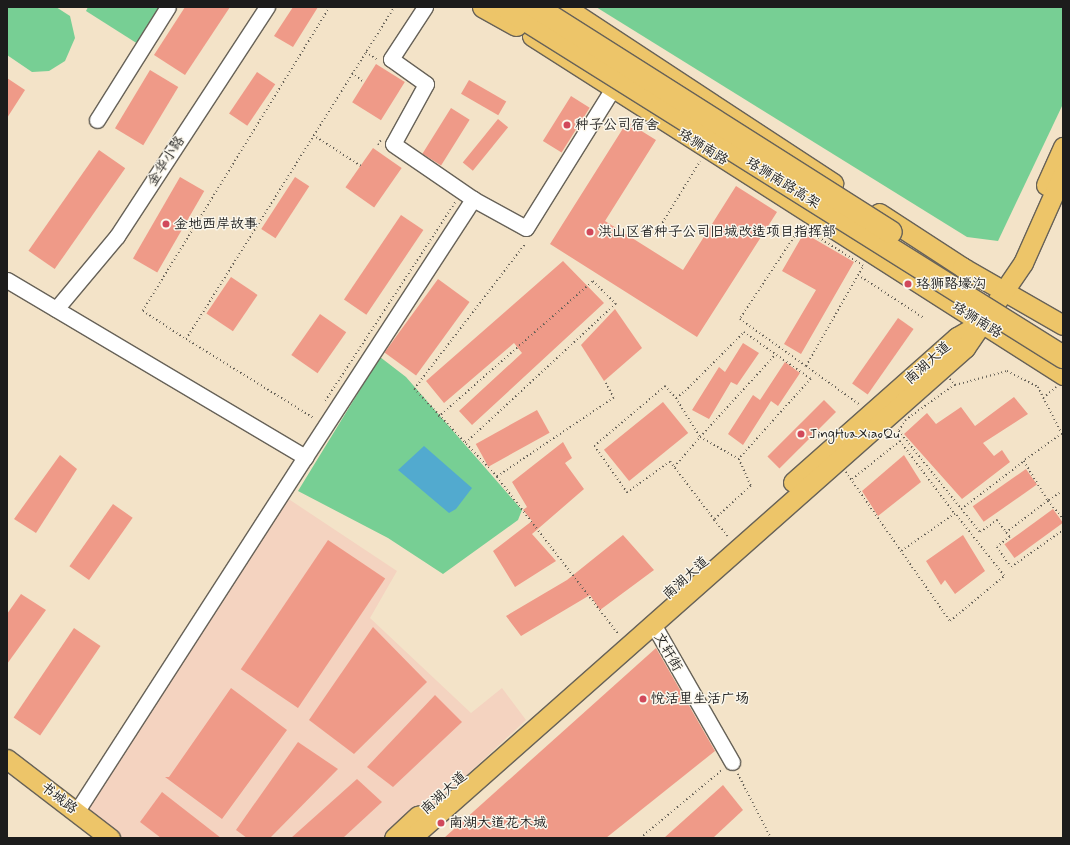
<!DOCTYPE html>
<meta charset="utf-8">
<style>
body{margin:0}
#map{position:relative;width:1070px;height:845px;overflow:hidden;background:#f3e3c8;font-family:Mynerve,"LXGW WenKai TC",sans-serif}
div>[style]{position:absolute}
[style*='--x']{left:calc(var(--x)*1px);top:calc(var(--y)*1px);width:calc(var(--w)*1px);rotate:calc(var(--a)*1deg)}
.built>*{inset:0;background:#f4d3c0}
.green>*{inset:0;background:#77cf94}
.water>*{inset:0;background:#52aacf}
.building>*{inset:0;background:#ef9a88;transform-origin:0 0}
.path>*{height:1.5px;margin-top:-0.75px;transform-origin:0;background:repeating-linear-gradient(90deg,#676258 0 1px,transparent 0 4px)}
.roads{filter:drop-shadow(1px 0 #676258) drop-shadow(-1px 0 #676258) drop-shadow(0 1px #676258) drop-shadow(0 -1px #676258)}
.minor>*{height:15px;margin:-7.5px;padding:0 7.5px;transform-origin:7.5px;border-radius:7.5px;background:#fff}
.major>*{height:19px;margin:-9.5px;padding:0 9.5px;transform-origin:9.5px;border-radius:9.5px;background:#edc569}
.bridges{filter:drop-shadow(1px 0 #676258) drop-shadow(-1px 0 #676258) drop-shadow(0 1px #676258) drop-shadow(0 -1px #676258)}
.highway-bridge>*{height:22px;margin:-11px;padding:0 11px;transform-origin:11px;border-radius:11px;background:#edc569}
.dots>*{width:11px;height:11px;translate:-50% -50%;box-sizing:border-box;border:2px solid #fbf7ec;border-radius:50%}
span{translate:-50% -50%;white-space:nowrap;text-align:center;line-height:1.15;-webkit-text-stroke:3px #fbf7ec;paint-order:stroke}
.poi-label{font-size:14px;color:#1c1c1c}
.left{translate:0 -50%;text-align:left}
.street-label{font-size:14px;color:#1c1c1c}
.frame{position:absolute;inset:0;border:8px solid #1c1c1c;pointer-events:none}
</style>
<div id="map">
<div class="built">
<i style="clip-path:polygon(281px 494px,397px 571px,370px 618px,471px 713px,502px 688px,526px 720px,399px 838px,110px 838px,76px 812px)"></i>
</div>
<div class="green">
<i style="clip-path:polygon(7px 7px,56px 7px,70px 16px,75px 38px,65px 61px,49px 71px,32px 72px,7px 55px)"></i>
<i style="clip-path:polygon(88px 7px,161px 7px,138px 44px,86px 11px)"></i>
<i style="clip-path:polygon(596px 7px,1063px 7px,1063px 104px,998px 241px,967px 237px)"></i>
<i style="clip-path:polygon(380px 357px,406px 377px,522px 510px,518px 520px,443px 574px,388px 538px,298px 491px)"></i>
</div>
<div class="water">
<i style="clip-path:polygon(424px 446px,472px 488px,456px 509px,449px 513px,398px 470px)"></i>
</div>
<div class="building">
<i style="clip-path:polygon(185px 7px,230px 7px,185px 75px,154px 55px)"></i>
<i style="clip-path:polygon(293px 7px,318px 7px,293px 47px,274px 36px)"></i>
<i style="left:376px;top:64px;width:34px;height:45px;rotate:32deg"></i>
<i style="left:150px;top:70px;width:33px;height:68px;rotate:31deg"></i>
<i style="left:257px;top:72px;width:22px;height:50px;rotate:34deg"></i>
<i style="clip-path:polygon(7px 78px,25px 90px,7px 118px)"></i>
<i style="left:469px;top:80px;width:43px;height:16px;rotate:30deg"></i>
<i style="left:571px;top:96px;width:22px;height:53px;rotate:32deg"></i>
<i style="left:451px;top:108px;width:22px;height:54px;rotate:32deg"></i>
<i style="left:498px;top:119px;width:13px;height:56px;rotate:39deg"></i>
<i style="clip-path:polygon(627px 122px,656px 140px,605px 221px,683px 270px,736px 186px,777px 212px,697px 337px,550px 244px)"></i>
<i style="left:373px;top:148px;width:35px;height:48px;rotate:35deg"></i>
<i style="left:99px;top:150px;width:32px;height:123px;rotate:35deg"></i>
<i style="left:180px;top:177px;width:28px;height:94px;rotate:30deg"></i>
<i style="left:295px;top:177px;width:17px;height:62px;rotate:33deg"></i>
<i style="left:401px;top:215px;width:27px;height:102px;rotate:34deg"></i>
<i style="clip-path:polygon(804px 233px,854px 262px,801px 354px,784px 344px,816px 290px,782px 271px)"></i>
<i style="clip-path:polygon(563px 261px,604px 303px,472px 425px,459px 411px,522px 353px,514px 343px,444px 403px,426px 381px)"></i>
<i style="left:231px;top:277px;width:32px;height:44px;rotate:34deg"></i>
<i style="left:438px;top:279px;width:39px;height:91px;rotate:36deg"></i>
<i style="clip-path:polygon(615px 309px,642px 348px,604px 381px,581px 345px)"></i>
<i style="left:320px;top:314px;width:32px;height:50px;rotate:35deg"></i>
<i style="left:898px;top:318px;width:19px;height:80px;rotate:35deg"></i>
<i style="clip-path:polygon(743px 343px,759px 353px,737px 385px,731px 382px,709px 419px,692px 410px,719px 367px,725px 372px)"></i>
<i style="clip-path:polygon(785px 362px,800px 373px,778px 406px,771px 401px,743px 445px,728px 434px,753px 395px,760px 400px)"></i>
<i style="clip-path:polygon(1014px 397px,1028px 414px,983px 443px,994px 456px,1002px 450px,1010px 462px,962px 499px,904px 434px,927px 413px,936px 424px,961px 407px,975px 426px)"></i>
<i style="left:824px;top:400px;width:17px;height:80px;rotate:45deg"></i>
<i style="left:663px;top:402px;width:40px;height:76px;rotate:51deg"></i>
<i style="left:537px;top:410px;width:26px;height:70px;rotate:61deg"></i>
<i style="clip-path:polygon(563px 442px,572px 458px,565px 463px,584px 489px,532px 534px,556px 561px,515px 587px,493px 551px,532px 521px,523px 510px,527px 507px,512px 482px)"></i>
<i style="clip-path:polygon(60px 455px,77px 469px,36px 533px,14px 519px)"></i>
<i style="clip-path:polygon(904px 455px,921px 482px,878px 516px,862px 491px)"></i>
<i style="left:1026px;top:469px;width:19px;height:65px;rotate:55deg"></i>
<i style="left:113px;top:504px;width:24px;height:76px;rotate:35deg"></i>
<i style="left:1053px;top:509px;width:17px;height:60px;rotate:54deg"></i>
<i style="clip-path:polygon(623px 535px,654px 570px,600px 610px,590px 595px,521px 636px,506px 616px,567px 580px)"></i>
<i style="clip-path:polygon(963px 535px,985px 571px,955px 594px,945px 580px,941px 585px,926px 561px)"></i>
<i style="left:328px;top:540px;width:69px;height:156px;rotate:34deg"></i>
<i style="clip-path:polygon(21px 594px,46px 610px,7px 664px,7px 614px)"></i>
<i style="clip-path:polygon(373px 627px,427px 682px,354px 754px,309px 720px)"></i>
<i style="left:74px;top:628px;width:32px;height:108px;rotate:34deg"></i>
<i style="clip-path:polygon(656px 648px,715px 751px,606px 838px,444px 838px)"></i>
<i style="clip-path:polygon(231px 688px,287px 730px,222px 819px,165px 777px,169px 777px)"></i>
<i style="clip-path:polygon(435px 695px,462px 722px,393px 787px,367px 767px)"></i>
<i style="clip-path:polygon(298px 742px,338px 769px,270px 838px,247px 838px,236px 830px)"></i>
<i style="clip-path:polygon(357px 779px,382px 802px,343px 838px,291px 838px)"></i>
<i style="clip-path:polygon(723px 785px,743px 810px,713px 838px,664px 838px)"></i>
<i style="clip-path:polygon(162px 792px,221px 838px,161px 838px,140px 822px)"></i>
</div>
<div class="path">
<i style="--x:330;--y:7;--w:357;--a:121.6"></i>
<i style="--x:143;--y:311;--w:51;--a:33.1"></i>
<i style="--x:186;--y:339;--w:392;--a:-57.9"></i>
<i style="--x:366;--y:52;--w:14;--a:34"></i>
<i style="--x:352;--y:73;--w:15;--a:37"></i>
<i style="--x:313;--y:135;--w:57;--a:32.9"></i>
<i style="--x:381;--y:141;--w:4;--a:135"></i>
<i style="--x:378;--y:144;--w:4;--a:34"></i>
<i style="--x:656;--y:233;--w:84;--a:-58.6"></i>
<i style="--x:858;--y:275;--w:79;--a:33.1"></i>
<i style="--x:186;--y:339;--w:150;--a:31.7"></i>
<i style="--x:806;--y:366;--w:115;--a:-60.3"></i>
<i style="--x:863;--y:266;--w:73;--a:-147.8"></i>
<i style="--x:801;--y:227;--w:110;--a:123.5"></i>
<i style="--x:740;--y:319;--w:81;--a:35.5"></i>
<i style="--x:806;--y:366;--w:67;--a:35.8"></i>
<i style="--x:950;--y:379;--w:8;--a:50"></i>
<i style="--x:955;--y:385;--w:54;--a:-15.1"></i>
<i style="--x:1007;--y:371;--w:35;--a:27"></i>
<i style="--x:1038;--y:387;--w:53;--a:62.9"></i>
<i style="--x:1062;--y:434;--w:47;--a:144.6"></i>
<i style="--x:606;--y:383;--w:17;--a:62"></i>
<i style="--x:614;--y:398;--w:141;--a:146"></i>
<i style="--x:497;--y:477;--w:200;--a:52.3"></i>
<i style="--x:955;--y:385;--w:60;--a:144.5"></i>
<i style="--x:906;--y:420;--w:13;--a:122"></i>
<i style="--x:899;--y:431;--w:129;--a:51.3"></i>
<i style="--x:980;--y:532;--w:21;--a:-35"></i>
<i style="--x:997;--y:520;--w:21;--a:53"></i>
<i style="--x:1010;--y:537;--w:16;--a:142"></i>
<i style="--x:997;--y:547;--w:24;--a:55"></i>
<i style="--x:1011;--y:567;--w:64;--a:-35.4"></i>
<i style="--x:676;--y:398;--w:46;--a:58.4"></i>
<i style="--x:700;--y:437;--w:111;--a:-47.6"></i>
<i style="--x:1043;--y:398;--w:17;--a:-40"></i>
<i style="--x:325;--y:401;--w:238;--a:-56.8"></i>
<i style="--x:438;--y:417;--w:206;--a:-41.3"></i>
<i style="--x:593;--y:281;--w:33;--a:45"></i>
<i style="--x:616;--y:304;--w:206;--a:137.2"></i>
<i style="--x:674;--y:467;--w:40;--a:-49"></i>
<i style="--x:700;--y:437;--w:45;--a:29.4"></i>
<i style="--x:846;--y:472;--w:182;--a:55.1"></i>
<i style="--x:950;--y:621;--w:70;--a:-39.8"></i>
<i style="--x:1004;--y:576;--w:79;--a:-128.3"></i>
<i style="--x:955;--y:514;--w:65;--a:145.1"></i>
<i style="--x:497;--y:477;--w:121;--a:-133.3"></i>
<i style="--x:414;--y:389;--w:183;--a:-52.6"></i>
<i style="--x:852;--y:479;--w:61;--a:-38.4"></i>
<i style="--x:900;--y:441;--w:91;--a:53"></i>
<i style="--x:1063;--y:491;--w:18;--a:146"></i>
<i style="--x:1048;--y:501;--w:23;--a:49"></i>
<i style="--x:961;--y:509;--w:79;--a:-37.3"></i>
<i style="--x:1024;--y:461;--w:47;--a:59"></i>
<i style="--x:1048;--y:501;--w:53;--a:142.7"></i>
<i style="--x:714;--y:520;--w:73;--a:-127.2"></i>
<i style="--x:670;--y:462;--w:53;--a:144.2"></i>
<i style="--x:627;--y:493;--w:57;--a:-125.1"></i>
<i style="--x:594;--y:446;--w:93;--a:-40.2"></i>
<i style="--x:665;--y:386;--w:16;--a:47"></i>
<i style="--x:676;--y:398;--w:11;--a:-38"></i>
<i style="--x:685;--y:391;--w:83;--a:-45"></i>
<i style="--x:744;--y:332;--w:82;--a:35"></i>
<i style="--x:811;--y:379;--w:108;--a:132"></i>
<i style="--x:739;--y:459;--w:30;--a:66"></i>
<i style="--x:751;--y:486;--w:50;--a:137.4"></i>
<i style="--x:714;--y:520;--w:23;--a:49"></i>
<i style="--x:738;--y:774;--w:72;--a:62.7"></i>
<i style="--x:640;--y:838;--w:108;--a:-39.7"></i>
</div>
<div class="roads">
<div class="minor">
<i style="--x:425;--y:7;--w:62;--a:123.2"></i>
<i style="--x:391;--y:59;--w:43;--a:35.5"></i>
<i style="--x:426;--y:84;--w:68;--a:118.8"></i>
<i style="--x:393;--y:144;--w:97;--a:34.5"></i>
<i style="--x:473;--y:199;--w:60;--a:28.7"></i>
<i style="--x:526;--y:228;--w:163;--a:-58.1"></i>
<i style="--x:97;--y:120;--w:133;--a:-57.9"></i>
<i style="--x:7;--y:280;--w:347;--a:30.7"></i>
<i style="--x:305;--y:457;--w:422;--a:122.8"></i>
<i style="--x:56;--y:309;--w:95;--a:-50.1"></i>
<i style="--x:117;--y:236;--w:274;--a:-56.8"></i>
<i style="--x:305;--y:457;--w:308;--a:-56.9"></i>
<i style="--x:653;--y:624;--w:159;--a:60.2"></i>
</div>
<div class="major">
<i style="--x:565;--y:7;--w:321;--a:33.3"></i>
<i style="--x:532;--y:36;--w:630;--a:32.55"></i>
<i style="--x:1046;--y:185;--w:42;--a:-65.9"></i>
<i style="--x:879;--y:213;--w:99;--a:33"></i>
<i style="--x:962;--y:267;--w:116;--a:29.9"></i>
<i style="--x:793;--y:482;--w:219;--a:-41.5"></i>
<i style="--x:957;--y:337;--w:24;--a:-30"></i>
<i style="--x:7;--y:759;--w:130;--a:37.5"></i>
<i style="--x:394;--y:838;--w:33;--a:-43"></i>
<i style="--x:411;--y:838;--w:740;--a:-41.49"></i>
<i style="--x:965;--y:348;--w:103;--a:-55.7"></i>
<i style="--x:1023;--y:263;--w:98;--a:-66"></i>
</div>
</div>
<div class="bridges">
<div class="highway-bridge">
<i style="--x:484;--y:7;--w:37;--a:29"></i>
<i style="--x:505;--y:7;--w:659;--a:32.1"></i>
<i style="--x:536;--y:7;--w:420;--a:32.4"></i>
</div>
</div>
<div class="dots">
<i style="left:567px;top:125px;background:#d1495b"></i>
<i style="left:166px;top:224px;background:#d1495b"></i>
<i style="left:590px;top:232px;background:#d1495b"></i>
<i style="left:908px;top:284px;background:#d1495b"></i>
<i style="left:801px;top:434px;background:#d1495b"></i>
<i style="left:643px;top:699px;background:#d1495b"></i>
<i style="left:441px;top:823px;background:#d1495b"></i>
</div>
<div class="poi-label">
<span class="left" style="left:575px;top:125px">种子公司宿舍</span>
<span class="left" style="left:174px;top:224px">金地西岸故事</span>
<span class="left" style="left:598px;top:232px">洪山区省种子公司旧城改造项目指挥部</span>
<span class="left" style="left:916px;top:284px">珞狮路壕沟</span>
<span class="left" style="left:809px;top:434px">JingHuaXiaoQu</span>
<span class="left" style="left:651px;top:699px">悦活里生活广场</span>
<span class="left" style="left:449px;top:823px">南湖大道花木城</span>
</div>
<div class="street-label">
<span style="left:703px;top:147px;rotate:32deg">珞狮南路</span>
<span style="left:166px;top:161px;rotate:-57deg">金华小路</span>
<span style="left:783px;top:183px;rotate:32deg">珞狮南路高架</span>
<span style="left:977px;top:320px;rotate:32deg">珞狮南路</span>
<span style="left:928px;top:363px;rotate:-42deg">南湖大道</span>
<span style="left:686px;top:578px;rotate:-42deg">南湖大道</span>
<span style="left:668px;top:652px;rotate:60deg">文轩街</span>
<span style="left:444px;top:793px;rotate:-42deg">南湖大道</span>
<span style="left:59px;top:798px;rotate:38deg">书城路</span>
</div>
<div class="frame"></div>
</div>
